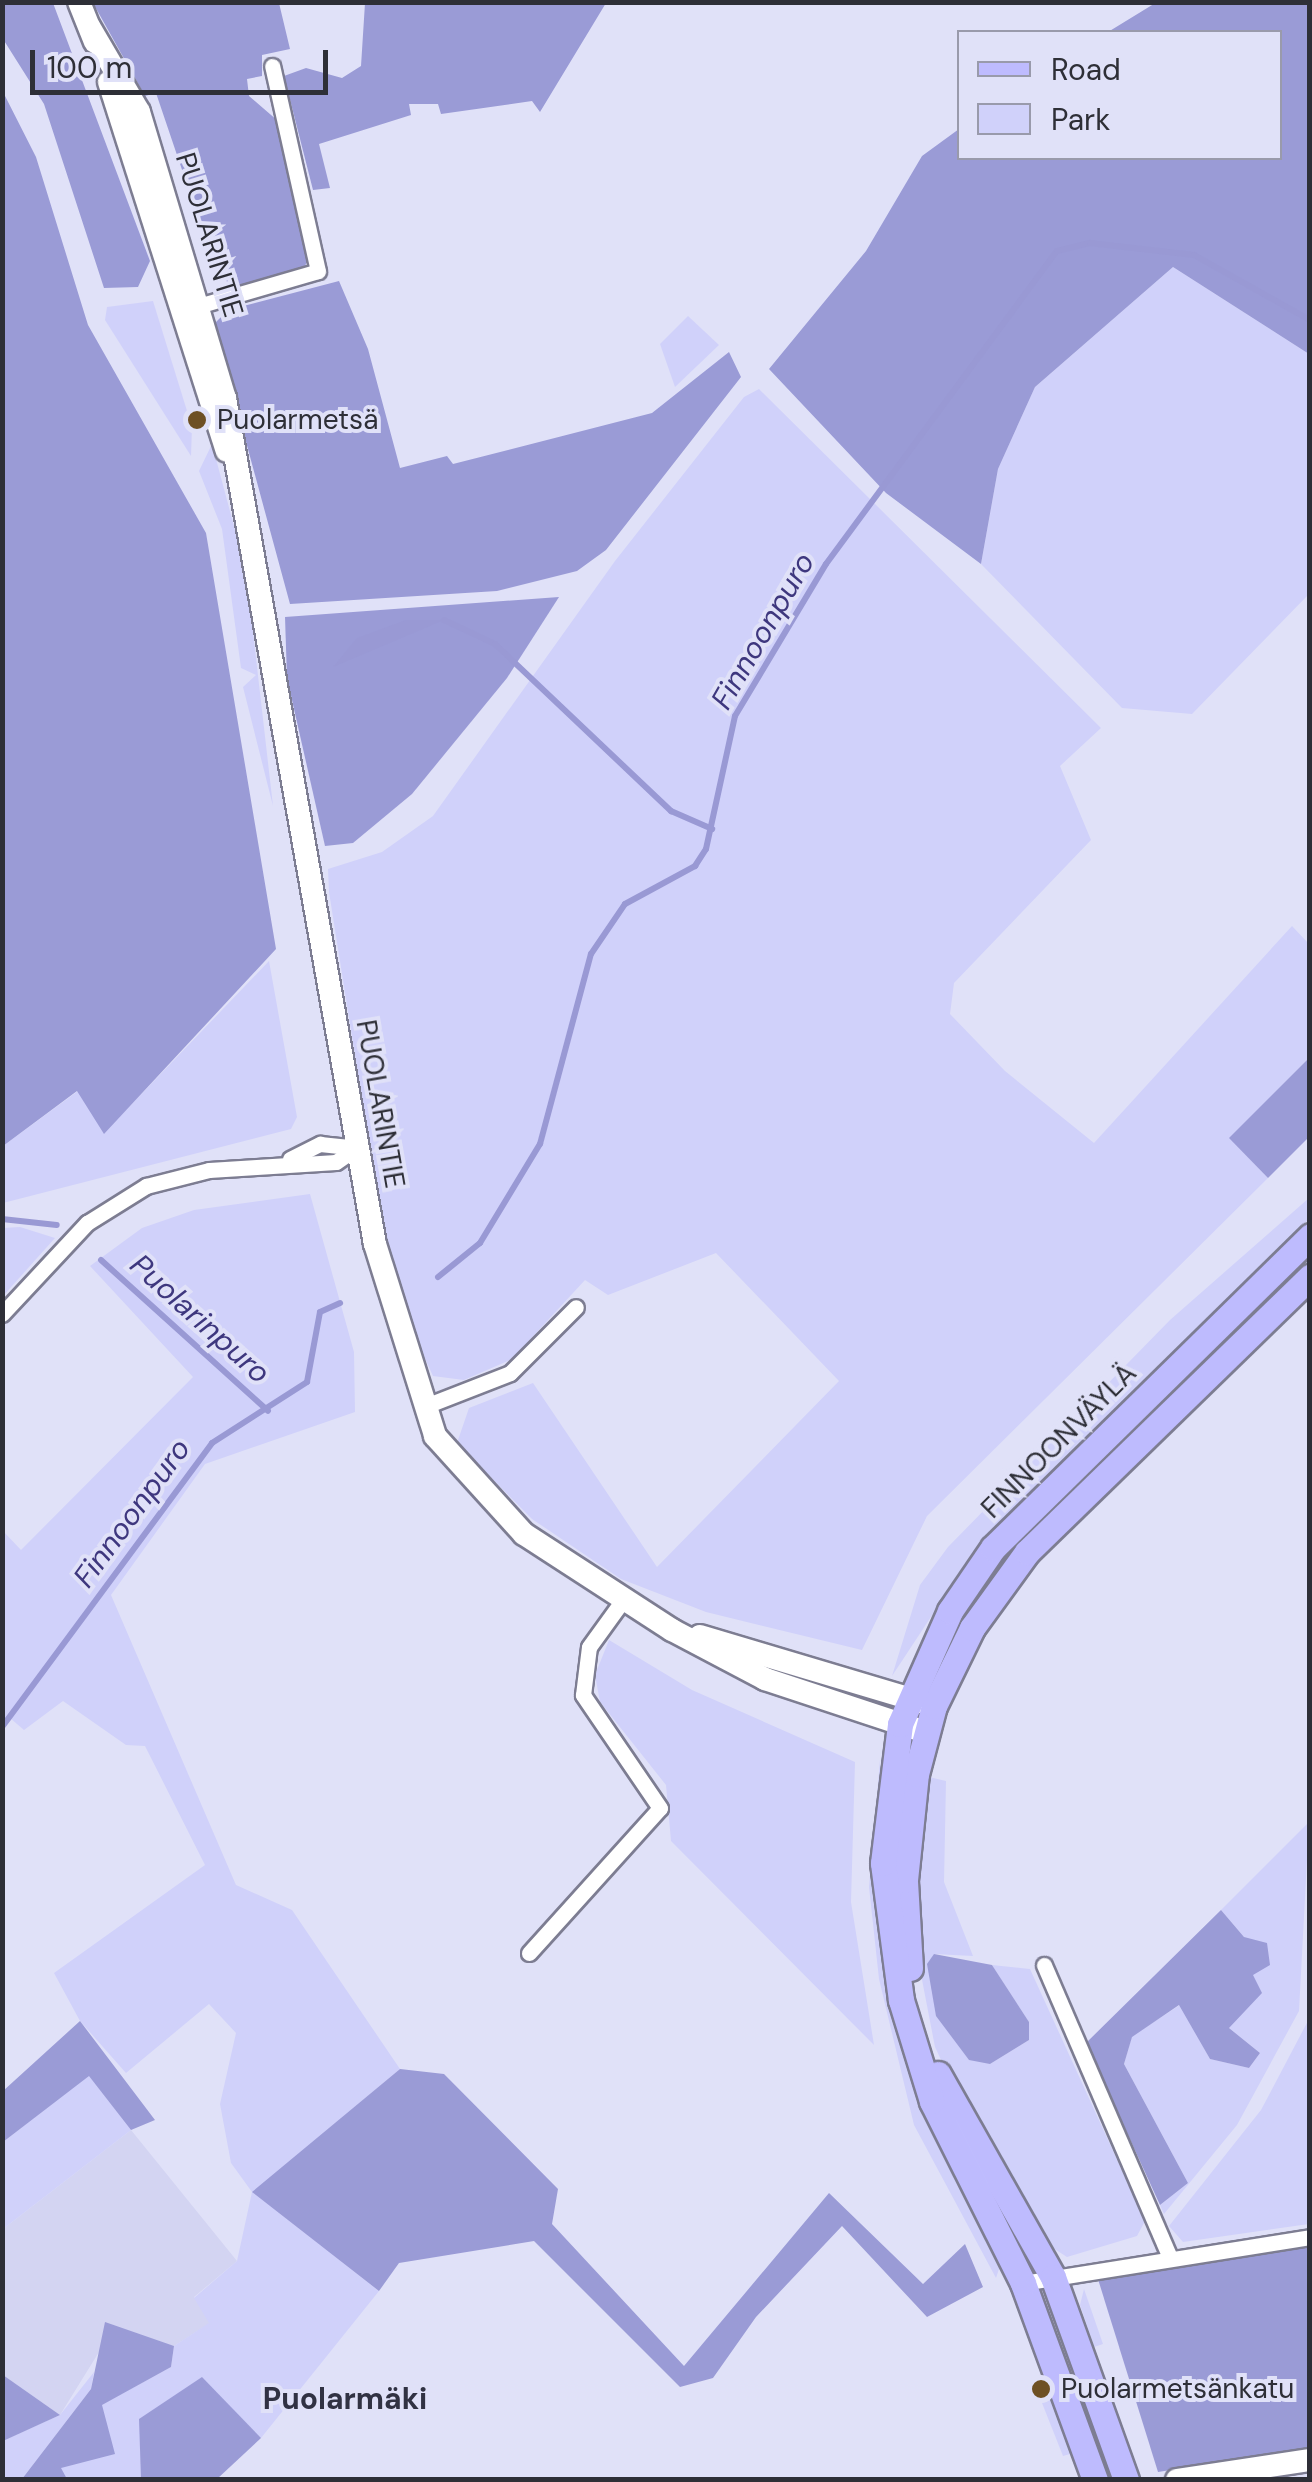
<!DOCTYPE html>
<meta charset="utf-8">
<style>
body{margin:0}
#map{position:relative;width:1312px;height:2482px;overflow:hidden;background:#e0e1f8;font-family:"DM Sans",sans-serif}
div>[style]{position:absolute}
[style*='--x']{left:calc(var(--x)*1px);top:calc(var(--y)*1px);width:calc(var(--w)*1px);rotate:calc(var(--a)*1deg)}
.built>*{inset:0;background:#d3d4f2}
.green>*{inset:0;background:#d0d1fa}
.forest>*{inset:0;background:#9a9bd6}
.water>*{inset:0;background:#9999d4}
.stream>*{height:6px;margin:-3px;padding:0 3px;transform-origin:3px;border-radius:3px;background:#9999d4}
.roads{filter:drop-shadow(2px 0 #7d7d92) drop-shadow(-2px 0 #7d7d92) drop-shadow(0 2px #7d7d92) drop-shadow(0 -2px #7d7d92)}
.street>*{height:15px;margin:-7.5px;padding:0 7.5px;transform-origin:7.5px;border-radius:7.5px;background:#fff}
.secondary>*{height:22px;margin:-11px;padding:0 11px;transform-origin:11px;border-radius:11px;background:#fff}
.primary>*{height:25px;margin:-12.5px;padding:0 12.5px;transform-origin:12.5px;border-radius:12.5px;background:#bebbfe}
.dots>*{width:28px;height:28px;translate:-50% -50%;box-sizing:border-box;border:5px solid #e0e1f8;border-radius:50%}
span{translate:-50% -50%;white-space:nowrap;text-align:center;line-height:1.15;-webkit-text-stroke:8px #e0e1f8;paint-order:stroke}
.street-label{font-size:28px;color:#2e2f37}
.poi-label{font-size:28px;color:#2e2f37}
.left{translate:0 -50%;text-align:left}
.water-label{font-size:30px;color:#3e377e;font-style:italic}
.neighbourhood-label{font-size:30px;color:#313243;font-weight:700}
.frame{position:absolute;inset:0;border:5px solid #2e2f37;pointer-events:none}
.legend{position:absolute;left:957px;top:30px;width:325px;height:130px;box-sizing:border-box;background:#e0e1f8;border:2px solid #999aab;margin:0;padding:12px 18px;list-style:none;font-size:30px;color:#2e2f37}
.legend li{display:flex;align-items:center;gap:20px;height:50px}
.legend b{width:50px;border:2px solid #999aab}
.scale{position:absolute;left:30px;top:50px;width:298px;height:45px;box-sizing:border-box;border:5px solid #2e2f37;border-top:0;padding-left:12px;font-size:30px;line-height:35px;white-space:nowrap;color:#2e2f37;-webkit-text-stroke:8px #e0e1f8;paint-order:stroke}
</style>
<div id="map">
<div class="built">
<i style="clip-path:polygon(131px 2130px,237px 2261px,194px 2297px,210px 2323px,174px 2346px,112px 2331px,60px 2415px,3px 2375px,3px 2229px)"></i>
</div>
<div class="green">
<i style="clip-path:polygon(1173px 267px,1309px 354px,1309px 594px,1192px 714px,1122px 708px,981px 564px,998px 469px,1035px 387px)"></i>
<i style="clip-path:polygon(153px 301px,192px 427px,191px 456px,105px 320px,107px 307px)"></i>
<i style="clip-path:polygon(688px 316px,719px 345px,675px 387px,660px 344px)"></i>
<i style="clip-path:polygon(759px 389px,1101px 728px,1060px 766px,1091px 840px,954px 983px,950px 1014px,1005px 1071px,1094px 1143px,1292px 926px,1309px 944px,1309px 1058px,1230px 1138px,1268px 1178px,927px 1516px,862px 1650px,706px 1612px,621px 1579px,532px 1519px,457px 1443px,469px 1408px,533px 1383px,657px 1567px,839px 1381px,716px 1253px,608px 1295px,585px 1280px,512px 1359px,464px 1380px,433px 1376px,402px 1309px,378px 1200px,329px 892px,328px 869px,382px 852px,433px 816px,615px 561px,744px 397px)"></i>
<i style="clip-path:polygon(212px 444px,246px 571px,273px 806px,243px 687px,256px 675px,241px 668px,222px 529px,199px 471px)"></i>
<i style="clip-path:polygon(269px 961px,297px 1117px,291px 1129px,3px 1203px,3px 1146px,78px 1091px,104px 1133px)"></i>
<i style="clip-path:polygon(310px 1194px,354px 1352px,355px 1412px,205px 1464px,111px 1595px,236px 1885px,292px 1910px,400px 2069px,253px 2192px,379px 2291px,261px 2438px,202px 2378px,141px 2479px,67px 2479px,60px 2468px,101px 2405px,171px 2367px,174px 2346px,209px 2323px,194px 2298px,237px 2261px,252px 2192px,231px 2163px,220px 2104px,236px 2033px,209px 2004px,126px 2073px,80px 2021px,54px 1973px,205px 1865px,145px 1746px,126px 1745px,63px 1701px,24px 1730px,10px 1718px,3px 1727px,3px 1531px,21px 1550px,193px 1377px,90px 1266px,142px 1228px,194px 1210px)"></i>
<i style="clip-path:polygon(1309px 1198px,1309px 1219px,981px 1541px,892px 1676px,920px 1585px,948px 1547px,1170px 1320px)"></i>
<i style="clip-path:polygon(20px 1227px,55px 1238px,3px 1296px,3px 1228px)"></i>
<i style="clip-path:polygon(1309px 1250px,1309px 1260px,1083px 1478px,1079px 1474px)"></i>
<i style="clip-path:polygon(609px 1640px,692px 1690px,855px 1762px,851px 1902px,874px 2045px,671px 1841px,666px 1785px,600px 1702px,595px 1675px)"></i>
<i style="clip-path:polygon(880px 1760px,881px 1937px,1001px 2263px,996px 2278px,914px 2125px,879px 1979px,869px 1887px)"></i>
<i style="clip-path:polygon(929px 1777px,946px 1781px,944px 1882px,973px 1956px,934px 1954px,990px 2064px,1029px 2040px,1029px 2022px,992px 1965px,1030px 1969px,1145px 2221px,1137px 2236px,1067px 2257px,1053px 2248px,974px 2130px,935px 2047px,912px 1928px)"></i>
<i style="clip-path:polygon(1309px 1822px,1299px 2011px,1237px 2125px,1164px 2214px,1160px 2205px,1188px 2183px,1124px 2064px,1132px 2036px,1180px 2005px,1210px 2059px,1249px 2068px,1260px 2053px,1229px 2028px,1253px 1975px,1244px 1937px,1221px 1910px)"></i>
<i style="clip-path:polygon(1309px 2019px,1309px 2224px,1183px 2242px,1169px 2226px,1261px 2110px)"></i>
<i style="clip-path:polygon(89px 2075px,131px 2130px,3px 2229px,3px 2142px)"></i>
<i style="clip-path:polygon(1084px 2289px,1103px 2344px,1094px 2347px,1080px 2305px)"></i>
<i style="clip-path:polygon(94px 2372px,91px 2389px,22px 2479px,3px 2479px,2px 2441px,60px 2415px)"></i>
<i style="clip-path:polygon(1050px 2400px,1069px 2432px,1077px 2452px,1063px 2456px,1042px 2403px)"></i>
</div>
<div class="forest">
<i style="clip-path:polygon(3px 2px,53px 3px,150px 261px,138px 287px,104px 288px,44px 104px,3px 39px)"></i>
<i style="clip-path:polygon(1157px 2px,1309px 3px,1309px 354px,1173px 267px,1035px 387px,998px 469px,981px 564px,886px 493px,769px 369px,866px 251px,922px 156px,959px 129px,959px 158px,1280px 158px,1280px 32px,1108px 32px)"></i>
<i style="clip-path:polygon(93px 3px,279px 3px,290px 49px,262px 55px,262px 76px,247px 79px,249px 96px,278px 121px,308px 261px,300px 273px,239px 289px,218px 276px,156px 93px,145px 96px)"></i>
<i style="clip-path:polygon(365px 3px,365px 2px,606px 3px,540px 112px,532px 101px,441px 114px,438px 104px,409px 104px,411px 115px,319px 144px,330px 188px,313px 190px,284px 76px,306px 68px,342px 78px,361px 66px)"></i>
<i style="clip-path:polygon(2px 90px,36px 157px,88px 325px,206px 533px,276px 949px,104px 1134px,77px 1091px,3px 1146px)"></i>
<i style="clip-path:polygon(339px 281px,368px 349px,400px 468px,447px 456px,453px 464px,652px 413px,729px 352px,741px 377px,606px 550px,577px 571px,497px 591px,290px 604px,214px 324px,228px 310px)"></i>
<i style="clip-path:polygon(559px 597px,507px 678px,412px 794px,353px 843px,325px 846px,287px 678px,285px 617px)"></i>
<i style="clip-path:polygon(1309px 1058px,1309px 1137px,1268px 1178px,1229px 1138px)"></i>
<i style="clip-path:polygon(1221px 1910px,1244px 1937px,1267px 1943px,1270px 1965px,1253px 1975px,1262px 1993px,1229px 2028px,1260px 2053px,1249px 2068px,1210px 2059px,1179px 2005px,1132px 2037px,1124px 2064px,1188px 2183px,1160px 2205px,1086px 2043px)"></i>
<i style="clip-path:polygon(934px 1954px,992px 1965px,1029px 2022px,1029px 2040px,990px 2064px,969px 2060px,936px 2016px,927px 1964px)"></i>
<i style="clip-path:polygon(80px 2021px,155px 2120px,131px 2130px,89px 2076px,3px 2142px,3px 2091px)"></i>
<i style="clip-path:polygon(400px 2069px,444px 2074px,558px 2189px,552px 2224px,684px 2366px,829px 2193px,923px 2284px,965px 2244px,983px 2287px,927px 2317px,842px 2226px,756px 2317px,713px 2378px,680px 2387px,534px 2241px,399px 2263px,379px 2291px,252px 2192px)"></i>
<i style="clip-path:polygon(1309px 2244px,1309px 2448px,1158px 2472px,1097px 2276px)"></i>
<i style="clip-path:polygon(105px 2322px,174px 2346px,171px 2367px,102px 2405px,115px 2454px,61px 2468px,67px 2479px,22px 2479px,91px 2389px)"></i>
<i style="clip-path:polygon(2px 2375px,3px 2375px,60px 2415px,3px 2441px)"></i>
<i style="clip-path:polygon(202px 2377px,261px 2438px,217px 2479px,141px 2479px,139px 2419px)"></i>
</div>
<div class="water">
<i style="clip-path:polygon(406px 620px,444px 620px,333px 667px,357px 638px)"></i>
</div>
<div class="stream">
<i style="--x:444;--y:620;--w:56;--a:25.2"></i>
<i style="--x:495;--y:644;--w:243;--a:43.5"></i>
<i style="--x:671;--y:811;--w:45;--a:23.7"></i>
<i style="--x:2;--y:1219;--w:55;--a:6.2"></i>
<i style="--x:101;--y:1260;--w:225;--a:42.1"></i>
<i style="--x:438;--y:1277;--w:54;--a:-39"></i>
<i style="--x:480;--y:1243;--w:116;--a:-58.8"></i>
<i style="--x:540;--y:1144;--w:197;--a:-75"></i>
<i style="--x:591;--y:954;--w:60;--a:-55.8"></i>
<i style="--x:625;--y:904;--w:80;--a:-28.5"></i>
<i style="--x:695;--y:866;--w:20;--a:-57"></i>
<i style="--x:706;--y:849;--w:136;--a:-77.7"></i>
<i style="--x:735;--y:716;--w:177;--a:-59.1"></i>
<i style="--x:826;--y:564;--w:389;--a:-53.6"></i>
<i style="--x:1057;--y:251;--w:34;--a:-14"></i>
<i style="--x:1090;--y:243;--w:105;--a:6.6"></i>
<i style="--x:1194;--y:255;--w:133;--a:29.3"></i>
<i style="--x:2;--y:1727;--w:353;--a:-53.5"></i>
<i style="--x:212;--y:1443;--w:113;--a:-32.7"></i>
<i style="--x:307;--y:1382;--w:71;--a:-79.5"></i>
<i style="--x:320;--y:1312;--w:22;--a:-24"></i>
</div>
<div class="roads">
<div class="street">
<i style="--x:191;--y:308;--w:132;--a:-16.2"></i>
<i style="--x:318;--y:271;--w:210;--a:-102.6"></i>
<i style="--x:290;--y:1159;--w:34;--a:-27"></i>
<i style="--x:320;--y:1144;--w:36;--a:6"></i>
<i style="--x:2;--y:1314;--w:125;--a:-47"></i>
<i style="--x:87;--y:1223;--w:70;--a:-32.1"></i>
<i style="--x:146;--y:1186;--w:65;--a:-14.3"></i>
<i style="--x:209;--y:1170;--w:127;--a:-3.6"></i>
<i style="--x:336;--y:1162;--w:24;--a:-35"></i>
<i style="--x:423;--y:1407;--w:93;--a:-21.3"></i>
<i style="--x:510;--y:1373;--w:93;--a:-45"></i>
<i style="--x:529;--y:1953;--w:195;--a:-47.9"></i>
<i style="--x:660;--y:1808;--w:137;--a:-124.3"></i>
<i style="--x:583;--y:1695;--w:48;--a:-82.9"></i>
<i style="--x:589;--y:1647;--w:58;--a:-54.1"></i>
<i style="--x:1044;--y:1965;--w:318;--a:66.7"></i>
<i style="--x:1023;--y:2283;--w:291;--a:-9.1"></i>
</div>
<div class="secondary">
<i style="--x:79;--y:2;--w:43;--a:68.2"></i>
<i style="--x:90;--y:28;--w:97;--a:59.7"></i>
<i style="--x:139;--y:112;--w:299;--a:73.3"></i>
<i style="--x:225;--y:398;--w:859;--a:79.95"></i>
<i style="--x:375;--y:1244;--w:201;--a:72.6"></i>
<i style="--x:435;--y:1436;--w:132;--a:47.8"></i>
<i style="--x:524;--y:1534;--w:176;--a:33"></i>
<i style="--x:672;--y:1630;--w:105;--a:27.8"></i>
<i style="--x:765;--y:1679;--w:169;--a:18.3"></i>
<i style="--x:109;--y:82;--w:387;--a:72.3"></i>
<i style="--x:700;--y:1636;--w:238;--a:16.6"></i>
<i style="--x:1177;--y:2480;--w:134;--a:-8.6"></i>
</div>
<div class="primary">
<i style="--x:910;--y:1968;--w:88;--a:-93.3"></i>
<i style="--x:905;--y:1880;--w:107;--a:-84.1"></i>
<i style="--x:916;--y:1774;--w:70;--a:-75.2"></i>
<i style="--x:934;--y:1706;--w:87;--a:-64"></i>
<i style="--x:972;--y:1628;--w:94;--a:-54.1"></i>
<i style="--x:1027;--y:1552;--w:395;--a:-44.2"></i>
<i style="--x:938;--y:2074;--w:233;--a:60.5"></i>
<i style="--x:1053;--y:2277;--w:216;--a:70.2"></i>
<i style="--x:1095;--y:2480;--w:210;--a:-110.1"></i>
<i style="--x:1023;--y:2283;--w:203;--a:-116.6"></i>
<i style="--x:932;--y:2101;--w:106;--a:-107.1"></i>
<i style="--x:901;--y:2000;--w:138;--a:-97.5"></i>
<i style="--x:883;--y:1863;--w:140;--a:-83"></i>
<i style="--x:900;--y:1724;--w:124;--a:-66.1"></i>
<i style="--x:950;--y:1611;--w:76;--a:-55.7"></i>
<i style="--x:993;--y:1548;--w:445;--a:-44.5"></i>
</div>
</div>
<div class="dots">
<i style="left:197px;top:420px;background:#6e5024"></i>
<i style="left:1041px;top:2389px;background:#6e5024"></i>
</div>
<div class="street-label">
<span style="left:209px;top:235px;rotate:73deg">PUOLARINTIE</span>
<span style="left:380px;top:1104px;rotate:80deg">PUOLARINTIE</span>
<span style="left:1059px;top:1441px;rotate:-45deg">FINNOONVÄYLÄ</span>
</div>
<div class="poi-label">
<span class="left" style="left:217px;top:420px">Puolarmetsä</span>
<span class="left" style="left:1061px;top:2389px">Puolarmetsänkatu</span>
</div>
<div class="water-label">
<span style="left:763px;top:631px;rotate:-60deg">Finnoonpuro</span>
<span style="left:200px;top:1319px;rotate:42deg">Puolarinpuro</span>
<span style="left:132px;top:1513px;rotate:-54deg">Finnoonpuro</span>
</div>
<div class="neighbourhood-label">
<span style="left:345px;top:2399px">Puolarmäki</span>
</div>
<div class="frame"></div>
<ul class="legend">
<li><b style="height:12px;background:#bebbfe"></b>Road</li>
<li><b style="height:28px;background:#d0d1fa"></b>Park</li>
</ul>
<div class="scale">100 m</div>
</div>
